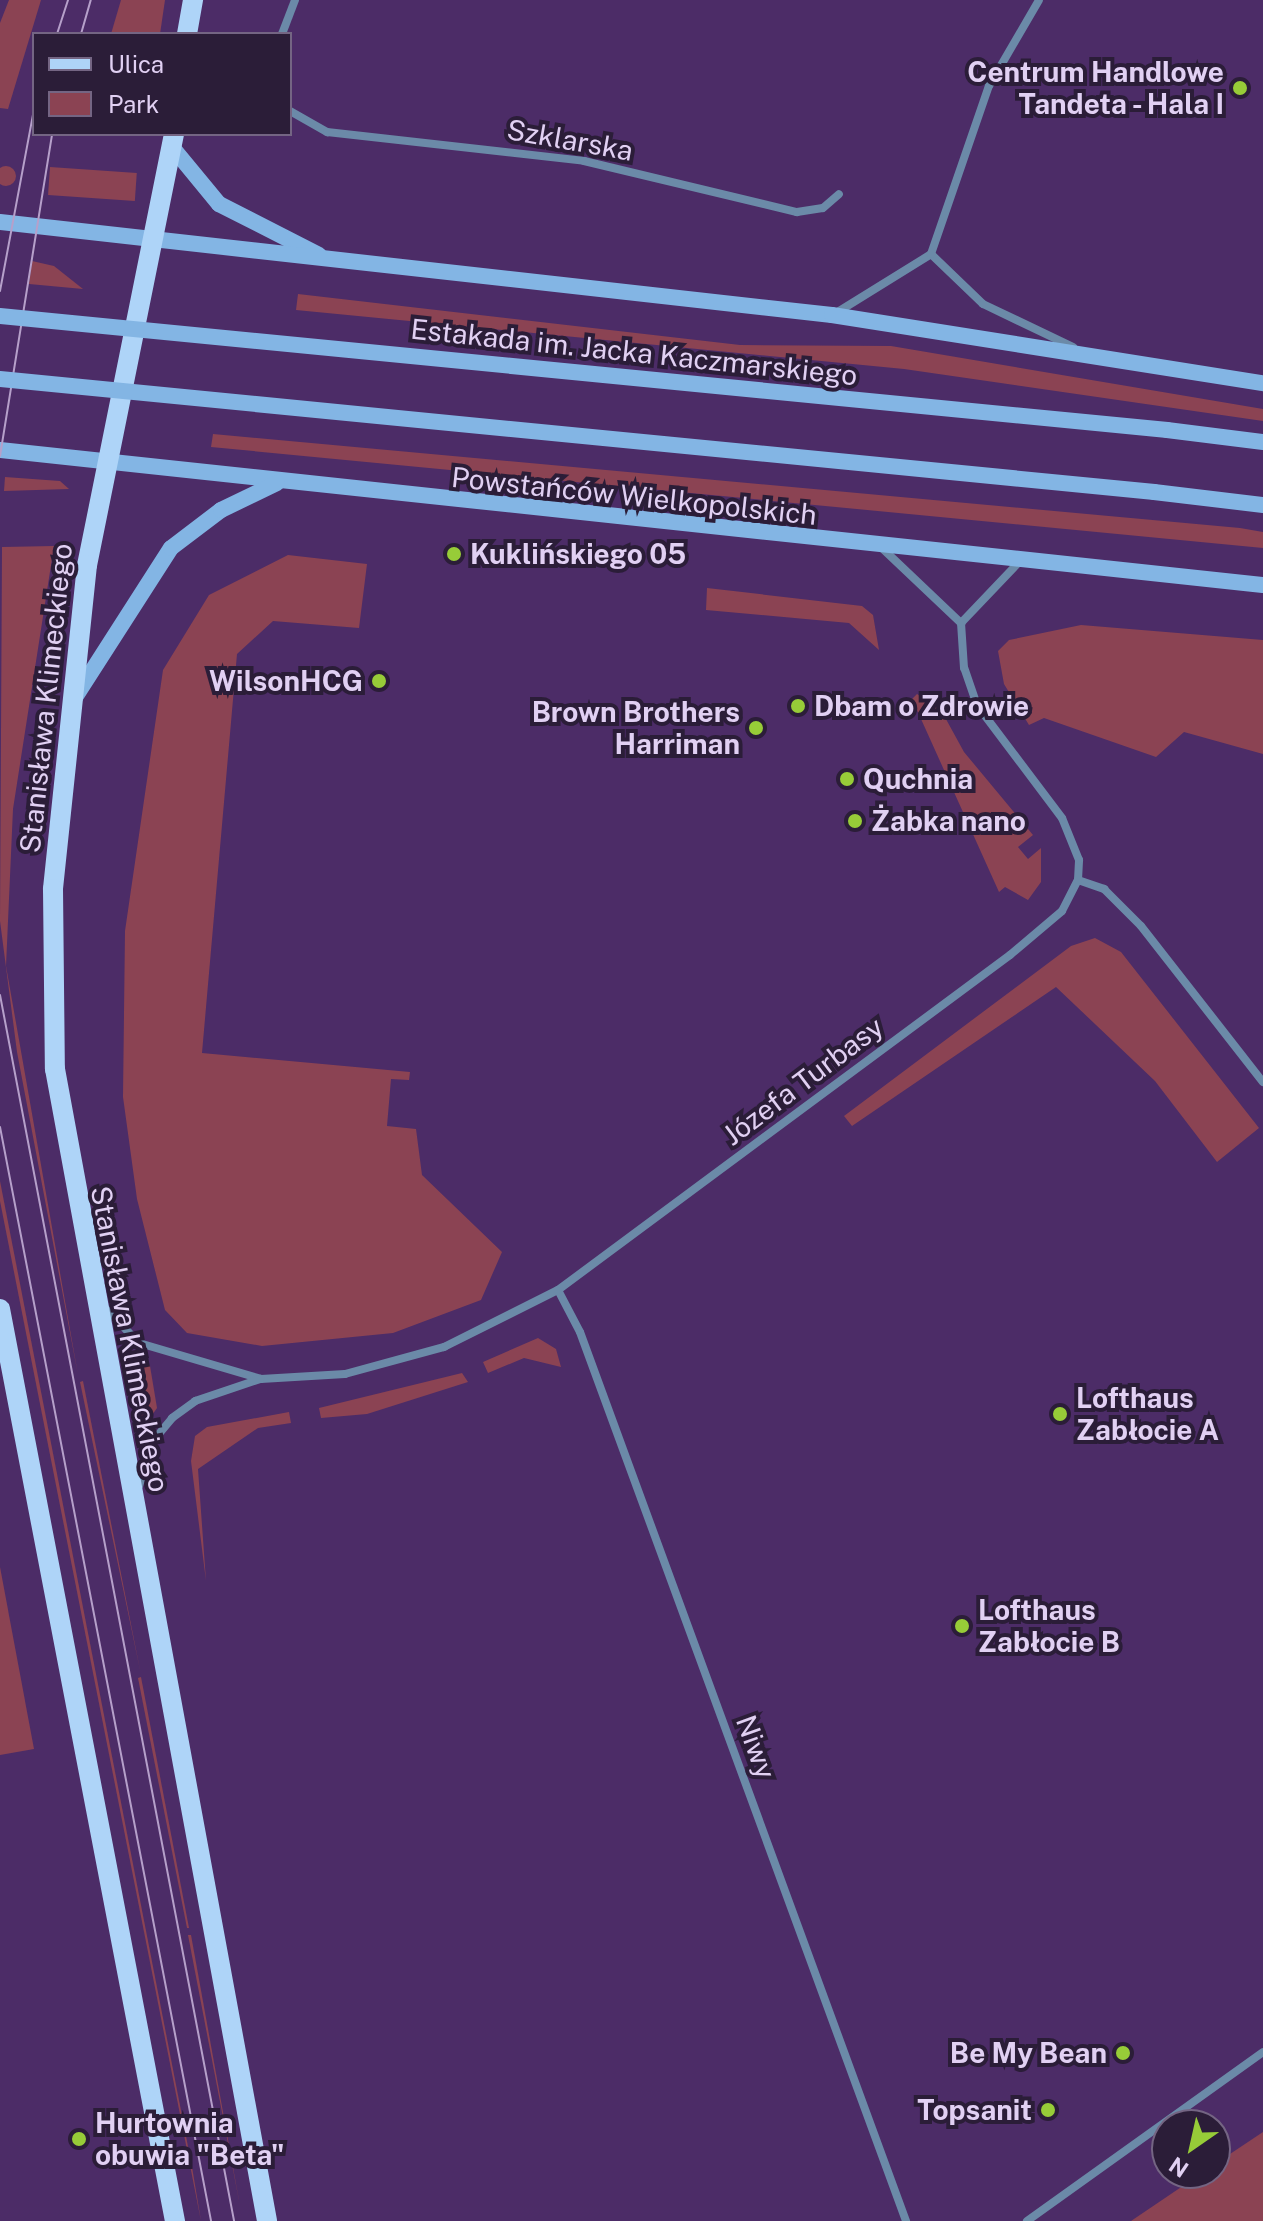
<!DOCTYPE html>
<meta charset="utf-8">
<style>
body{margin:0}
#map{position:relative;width:1263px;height:2221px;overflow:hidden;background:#4c2c67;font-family:"Public Sans",sans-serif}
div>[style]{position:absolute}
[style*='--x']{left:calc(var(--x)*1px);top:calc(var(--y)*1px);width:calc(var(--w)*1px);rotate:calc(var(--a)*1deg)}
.green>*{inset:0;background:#8b4353;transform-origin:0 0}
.round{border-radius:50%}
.street>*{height:8px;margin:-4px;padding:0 4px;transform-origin:4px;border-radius:4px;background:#6b8aa8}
.secondary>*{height:16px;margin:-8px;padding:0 8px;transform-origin:8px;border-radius:8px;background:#83b5e4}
.primary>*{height:20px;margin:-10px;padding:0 10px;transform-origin:10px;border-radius:10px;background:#aed4f8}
.tram>*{height:2px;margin:-1px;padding:0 1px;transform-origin:1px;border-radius:1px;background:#b6a0ca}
.secondary-bridge>*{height:16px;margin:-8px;padding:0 8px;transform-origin:8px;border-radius:8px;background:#83b5e4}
.dots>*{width:22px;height:22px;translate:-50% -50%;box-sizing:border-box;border:4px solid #2b1d38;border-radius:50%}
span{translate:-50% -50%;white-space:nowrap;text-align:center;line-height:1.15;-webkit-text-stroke:8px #2b1d38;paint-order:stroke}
.poi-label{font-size:28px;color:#e1d0f3;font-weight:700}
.right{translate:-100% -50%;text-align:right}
.left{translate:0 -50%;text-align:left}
.street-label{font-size:28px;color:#e1d0f3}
.legend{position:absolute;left:32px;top:32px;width:260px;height:104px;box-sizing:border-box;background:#2b1d38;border:2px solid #746583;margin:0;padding:10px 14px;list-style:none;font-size:24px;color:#e1d0f3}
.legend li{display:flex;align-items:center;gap:16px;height:40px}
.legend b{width:40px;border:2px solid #746583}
.north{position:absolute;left:1151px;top:2109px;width:80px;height:80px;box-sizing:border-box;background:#2b1d38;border:2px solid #746583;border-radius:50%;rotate:214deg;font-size:22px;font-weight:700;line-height:32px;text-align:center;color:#e1d0f3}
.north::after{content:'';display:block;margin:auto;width:28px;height:36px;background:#97cc38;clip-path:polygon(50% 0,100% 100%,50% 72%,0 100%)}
</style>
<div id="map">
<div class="green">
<i style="clip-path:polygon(9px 0,41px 0,8px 109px,0 108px,0 23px)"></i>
<i style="clip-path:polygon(121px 0,165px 0,160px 34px,111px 34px)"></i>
<i class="round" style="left:-4px;top:166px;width:20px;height:20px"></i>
<i style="left:50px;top:167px;width:87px;height:28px;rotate:4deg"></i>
<i style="clip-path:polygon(32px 261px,54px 266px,83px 289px,29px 284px)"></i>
<i style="clip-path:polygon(298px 294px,740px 345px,891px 346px,1263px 409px,1263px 421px,904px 369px,296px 310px)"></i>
<i style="clip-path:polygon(213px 434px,1240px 528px,1263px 532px,1263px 548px,211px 447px)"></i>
<i style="clip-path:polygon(5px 477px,60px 481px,69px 489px,4px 491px)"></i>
<i style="clip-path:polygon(54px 546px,13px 809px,6px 966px,78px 1375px,17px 1052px,0 921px,2px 547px)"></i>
<i style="clip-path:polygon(288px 555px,367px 564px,359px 628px,273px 621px,237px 654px,202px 1053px,410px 1072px,409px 1080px,391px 1079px,387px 1126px,416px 1129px,422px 1175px,502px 1252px,481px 1300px,393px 1333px,262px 1346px,187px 1333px,165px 1310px,137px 1199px,123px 1097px,125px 931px,163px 670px,209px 595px)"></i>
<i style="clip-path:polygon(707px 588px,862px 606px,873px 615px,879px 650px,849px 623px,706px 610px)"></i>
<i style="clip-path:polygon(1081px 625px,1263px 640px,1263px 754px,1184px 732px,1156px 757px,1044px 718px,1029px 725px,1004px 684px,998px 651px,1009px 640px)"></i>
<i style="clip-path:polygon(917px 694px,941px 710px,964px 752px,1033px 835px,1018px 847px,1028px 859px,1041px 848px,1041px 882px,1028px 900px,1005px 887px,999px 892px,912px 699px)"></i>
<i style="clip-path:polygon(1095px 938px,1121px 952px,1259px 1128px,1217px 1162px,1155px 1081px,1056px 987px,852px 1126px,844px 1116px,1071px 946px)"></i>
<i style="clip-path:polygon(0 1181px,192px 2167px,201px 2221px,0 1201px)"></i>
<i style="clip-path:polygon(538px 1338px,556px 1349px,561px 1367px,524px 1358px,488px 1373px,483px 1362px)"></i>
<i style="clip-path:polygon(129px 1355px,150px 1366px,157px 1408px,141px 1431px)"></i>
<i style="clip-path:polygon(462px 1373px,468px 1382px,367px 1414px,321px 1418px,319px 1408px)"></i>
<i style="clip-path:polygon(83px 1381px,140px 1670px,80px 1382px)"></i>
<i style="clip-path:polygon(289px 1412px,291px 1423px,258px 1428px,198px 1469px,206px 1581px,191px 1461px,195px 1436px,207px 1427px)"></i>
<i style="clip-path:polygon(0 1567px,34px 1749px,0 1755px)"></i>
<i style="clip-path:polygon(141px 1677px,189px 1928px,187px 1928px,138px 1678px)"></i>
<i style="clip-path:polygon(188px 1935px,191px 1935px,240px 2206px)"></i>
<i style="clip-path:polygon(1263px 2132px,1263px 2221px,1131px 2221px,1202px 2173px,1215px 2173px,1215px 2164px)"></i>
</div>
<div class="street">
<i style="--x:282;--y:34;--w:36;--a:-69"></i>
<i style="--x:290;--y:111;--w:43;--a:29.6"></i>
<i style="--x:327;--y:132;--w:259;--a:6.4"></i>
<i style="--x:584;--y:161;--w:219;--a:13.5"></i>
<i style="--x:797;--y:212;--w:26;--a:-9"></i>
<i style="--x:823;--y:208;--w:21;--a:-41"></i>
<i style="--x:931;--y:254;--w:72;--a:43.9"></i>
<i style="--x:983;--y:304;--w:100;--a:25.5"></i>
<i style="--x:836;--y:313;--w:112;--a:-31.8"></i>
<i style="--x:931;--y:254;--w:178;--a:-71"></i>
<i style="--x:989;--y:86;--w:99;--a:-59.8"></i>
<i style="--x:883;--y:549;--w:108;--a:43.5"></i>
<i style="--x:1078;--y:880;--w:28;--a:19"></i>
<i style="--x:1104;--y:889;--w:52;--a:45"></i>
<i style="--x:1141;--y:926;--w:198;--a:52"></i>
<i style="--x:558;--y:1290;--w:47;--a:62.4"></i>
<i style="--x:580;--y:1332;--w:947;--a:69.86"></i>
<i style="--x:105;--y:1308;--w:49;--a:45.8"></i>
<i style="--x:139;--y:1343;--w:127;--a:16.4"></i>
<i style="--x:261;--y:1379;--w:84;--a:-3.4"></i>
<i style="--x:345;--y:1374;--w:103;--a:-15.3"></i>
<i style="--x:444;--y:1347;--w:127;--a:-26.6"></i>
<i style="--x:558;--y:1290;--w:563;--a:-36.54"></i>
<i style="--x:1010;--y:955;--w:68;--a:-40.2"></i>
<i style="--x:1062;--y:911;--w:35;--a:-63"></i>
<i style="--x:1078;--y:880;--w:20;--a:-87"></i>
<i style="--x:1079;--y:860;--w:45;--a:-112"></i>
<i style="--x:1062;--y:818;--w:141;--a:-127"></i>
<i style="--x:977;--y:705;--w:39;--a:-109"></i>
<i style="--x:964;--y:668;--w:45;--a:-93.8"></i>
<i style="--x:961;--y:623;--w:86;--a:-46.4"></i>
<i style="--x:139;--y:1486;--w:47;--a:-72.7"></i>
<i style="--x:153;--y:1441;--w:30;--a:-50"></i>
<i style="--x:172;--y:1418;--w:29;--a:-36"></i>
<i style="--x:195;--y:1401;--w:69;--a:-18.7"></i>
<i style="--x:1027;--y:2221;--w:290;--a:-35.6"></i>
</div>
<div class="secondary">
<i style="--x:172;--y:147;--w:74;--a:50.5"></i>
<i style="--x:219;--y:204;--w:112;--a:27"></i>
<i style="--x:0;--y:222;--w:837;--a:6.38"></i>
<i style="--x:832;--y:315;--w:436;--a:9"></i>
<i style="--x:1167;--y:430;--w:97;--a:7.1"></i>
<i style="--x:0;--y:450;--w:1270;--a:6.1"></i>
<i style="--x:1154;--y:492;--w:110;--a:6.8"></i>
<i style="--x:74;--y:699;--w:179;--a:-57.3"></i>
<i style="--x:171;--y:548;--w:63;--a:-37.2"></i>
<i style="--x:221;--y:510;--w:62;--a:-25.7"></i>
</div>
<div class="primary">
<i style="--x:187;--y:34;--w:35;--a:-80"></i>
<i style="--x:174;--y:134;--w:440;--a:101.4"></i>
<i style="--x:87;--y:565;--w:326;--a:96"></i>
<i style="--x:53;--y:889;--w:180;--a:89.4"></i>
<i style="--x:55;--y:1069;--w:1171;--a:79.57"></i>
<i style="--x:0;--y:1309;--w:929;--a:79.14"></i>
</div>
<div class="tram">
<i style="--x:57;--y:34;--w:36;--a:-72"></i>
<i style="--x:81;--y:34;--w:35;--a:-74"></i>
<i style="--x:0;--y:291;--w:185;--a:-79.4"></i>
<i style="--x:0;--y:456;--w:326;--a:-80.8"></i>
<i style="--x:0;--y:995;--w:1248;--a:79.19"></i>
<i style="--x:0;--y:1127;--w:1114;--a:79.08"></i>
</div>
<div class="secondary-bridge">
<i style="--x:0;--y:316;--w:1173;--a:5.58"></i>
<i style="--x:0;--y:379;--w:1160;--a:5.59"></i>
</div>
<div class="dots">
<i style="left:1240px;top:88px;background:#97cc38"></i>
<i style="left:454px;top:554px;background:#97cc38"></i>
<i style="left:379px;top:681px;background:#97cc38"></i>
<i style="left:798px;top:706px;background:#97cc38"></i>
<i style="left:756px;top:728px;background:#97cc38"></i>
<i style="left:847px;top:779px;background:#97cc38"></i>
<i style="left:855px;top:821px;background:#97cc38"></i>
<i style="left:1060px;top:1414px;background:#97cc38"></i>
<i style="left:962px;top:1626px;background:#97cc38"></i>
<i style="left:1123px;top:2053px;background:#97cc38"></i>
<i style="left:1048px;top:2110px;background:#97cc38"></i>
<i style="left:79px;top:2139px;background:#97cc38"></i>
</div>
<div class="poi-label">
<span class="right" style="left:1224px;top:88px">Centrum Handlowe<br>Tandeta - Hala I</span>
<span class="left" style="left:470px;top:554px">Kuklińskiego 05</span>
<span class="right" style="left:363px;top:681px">WilsonHCG</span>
<span class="left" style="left:814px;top:706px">Dbam o Zdrowie</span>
<span class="right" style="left:740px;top:728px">Brown Brothers<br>Harriman</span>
<span class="left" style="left:863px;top:779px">Quchnia</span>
<span class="left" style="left:871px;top:821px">Żabka nano</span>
<span class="left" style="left:1076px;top:1414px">Lofthaus<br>Zabłocie A</span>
<span class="left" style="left:978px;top:1626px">Lofthaus<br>Zabłocie B</span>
<span class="right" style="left:1107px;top:2053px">Be My Bean</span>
<span class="right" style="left:1032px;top:2110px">Topsanit</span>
<span class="left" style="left:95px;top:2139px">Hurtownia<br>obuwia "Beta"</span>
</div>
<div class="street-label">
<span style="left:570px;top:140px;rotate:10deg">Szklarska</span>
<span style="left:634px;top:352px;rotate:6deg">Estakada im. Jacka Kaczmarskiego</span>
<span style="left:634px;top:496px;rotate:6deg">Powstańców Wielkopolskich</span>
<span style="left:46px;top:698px;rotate:-84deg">Stanisława Klimeckiego</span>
<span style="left:803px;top:1081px;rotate:-37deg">Józefa Turbasy</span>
<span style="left:130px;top:1339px;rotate:79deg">Stanisława Klimeckiego</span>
<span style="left:756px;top:1747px;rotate:70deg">Niwy</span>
</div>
<ul class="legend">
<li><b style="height:10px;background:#aed4f8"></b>Ulica</li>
<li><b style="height:22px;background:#8b4353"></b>Park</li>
</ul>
<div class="north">N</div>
</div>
